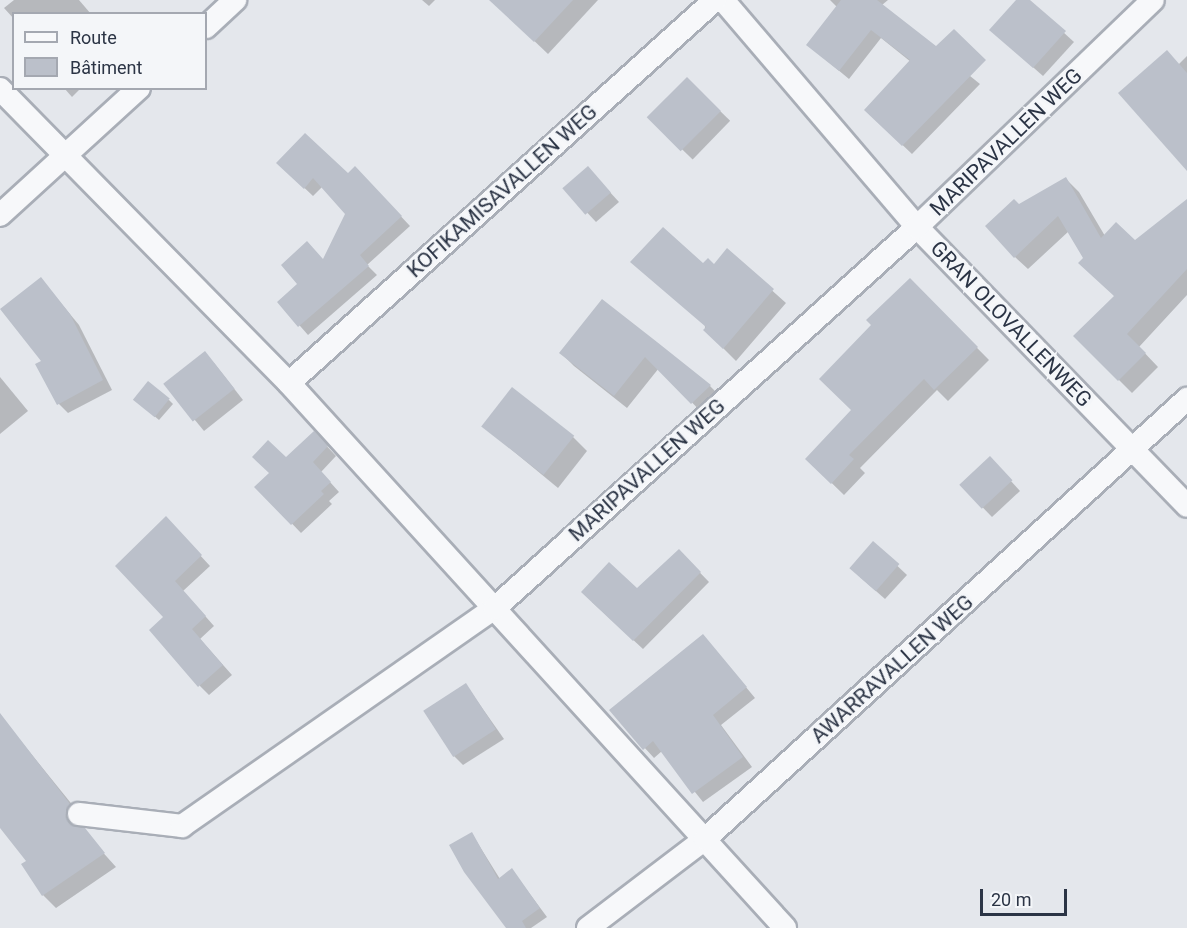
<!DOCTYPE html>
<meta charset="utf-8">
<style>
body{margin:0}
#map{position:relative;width:1187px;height:928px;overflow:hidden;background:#e4e7ec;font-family:Roboto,sans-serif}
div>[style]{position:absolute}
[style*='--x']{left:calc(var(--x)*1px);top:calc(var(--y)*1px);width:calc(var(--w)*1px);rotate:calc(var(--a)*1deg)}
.shadow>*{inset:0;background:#0003;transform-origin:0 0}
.building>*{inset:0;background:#bbc0ca;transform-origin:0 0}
.roads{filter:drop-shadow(2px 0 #a9aeb7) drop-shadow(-2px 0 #a9aeb7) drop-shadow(0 2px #a9aeb7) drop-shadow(0 -2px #a9aeb7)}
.street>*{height:22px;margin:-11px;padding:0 11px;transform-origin:11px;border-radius:11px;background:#f7f8fa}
span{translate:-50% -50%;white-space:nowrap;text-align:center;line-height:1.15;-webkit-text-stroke:6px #f4f6f9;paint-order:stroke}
.street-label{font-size:21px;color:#2b3445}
.legend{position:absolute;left:12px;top:12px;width:195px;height:78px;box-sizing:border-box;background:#f4f6f9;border:2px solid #a4a8b1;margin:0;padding:8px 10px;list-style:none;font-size:18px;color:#2b3445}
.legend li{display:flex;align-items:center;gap:12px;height:30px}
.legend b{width:30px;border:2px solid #a4a8b1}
.scale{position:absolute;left:980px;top:889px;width:87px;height:27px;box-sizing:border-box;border:3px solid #2b3445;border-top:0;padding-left:8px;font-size:18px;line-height:21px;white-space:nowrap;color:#2b3445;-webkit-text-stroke:4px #f4f6f9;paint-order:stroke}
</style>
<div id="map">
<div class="shadow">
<i style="clip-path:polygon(14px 0,79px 0,91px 14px,14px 14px,14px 19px,4px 8px)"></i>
<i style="clip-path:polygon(422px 0,435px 0,429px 6px)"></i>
<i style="clip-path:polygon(491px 0,598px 0,548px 54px)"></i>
<i style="clip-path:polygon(830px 0,888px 0,882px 5px,980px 84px,912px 154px,875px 119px,911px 62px,881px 38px,849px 79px,808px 45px,837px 7px)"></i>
<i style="clip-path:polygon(1018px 0,1028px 0,1074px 42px,1043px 76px,1001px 39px)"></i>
<i style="clip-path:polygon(1187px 56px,1187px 167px,1179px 64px)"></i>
<i style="left:687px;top:79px;width:60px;height:54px;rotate:44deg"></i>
<i style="clip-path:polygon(64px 88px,81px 88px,72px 97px)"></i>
<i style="clip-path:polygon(278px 163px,364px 177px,410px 226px,367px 265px,377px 275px,308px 335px,279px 302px,324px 261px,347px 213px,323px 186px,313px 196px)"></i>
<i style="clip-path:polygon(597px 178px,619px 202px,596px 222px,565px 189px)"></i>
<i style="clip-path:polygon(1066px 179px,1079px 192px,1105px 236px,1134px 242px,1187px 201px,1187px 295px,1139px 347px,1158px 367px,1132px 393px,1075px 336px,1115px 297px,1069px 231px,1028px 269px,1015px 257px,1019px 206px)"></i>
<i style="clip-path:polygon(727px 250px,786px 303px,736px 361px,705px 330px,703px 266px,714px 266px)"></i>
<i style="clip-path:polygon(41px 279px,79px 325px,112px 390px,68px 413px,59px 404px,44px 361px)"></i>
<i style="clip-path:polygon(910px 280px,989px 360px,948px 401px,937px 390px,860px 468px,865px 473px,844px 495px,807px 459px,853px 411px,873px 325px)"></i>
<i style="clip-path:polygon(603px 301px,710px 386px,723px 399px,705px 416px,659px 368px,627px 408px,574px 366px,561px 353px)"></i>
<i style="clip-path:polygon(214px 363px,243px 400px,204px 431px,165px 384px)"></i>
<i style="clip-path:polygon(0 377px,28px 411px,0 434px)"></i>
<i style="clip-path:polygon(169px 400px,173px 404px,159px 420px,139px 403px)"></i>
<i style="clip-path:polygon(483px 426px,573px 437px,587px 451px,558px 488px)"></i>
<i style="clip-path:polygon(323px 442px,336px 456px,321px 472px,339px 492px,329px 501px,332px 504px,301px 533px,257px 487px,286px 459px)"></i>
<i style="clip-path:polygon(999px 468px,1020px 491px,992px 517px,961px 485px)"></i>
<i style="clip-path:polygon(175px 528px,210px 566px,183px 591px,214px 626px,200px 639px,232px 675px,209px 695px,200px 686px,165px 617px)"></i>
<i style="clip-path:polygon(873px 543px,907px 575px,885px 599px,860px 577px)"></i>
<i style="clip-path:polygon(679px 551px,709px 582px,643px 649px,592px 602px,637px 590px)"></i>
<i style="clip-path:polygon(712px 646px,755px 698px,721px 725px,752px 767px,703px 802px,662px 751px,654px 758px,611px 711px)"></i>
<i style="clip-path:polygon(466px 685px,504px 739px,463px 765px,454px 756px)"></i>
<i style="clip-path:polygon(11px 729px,83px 818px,81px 828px,116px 867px,56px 908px,43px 895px,28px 862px,0 826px,0 738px)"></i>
<i style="clip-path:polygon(472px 834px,500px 879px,512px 870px,547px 917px,531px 928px,508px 928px)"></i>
</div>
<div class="building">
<i style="clip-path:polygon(489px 0,573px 0,534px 42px)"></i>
<i style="clip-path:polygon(841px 0,877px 0,936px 46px,954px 29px,986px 60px,902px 146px,864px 110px,910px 60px,871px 30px,839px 71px,806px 45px)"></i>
<i style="clip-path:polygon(1016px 0,1030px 0,1066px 31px,1033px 68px,989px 30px)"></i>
<i style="clip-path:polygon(1167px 50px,1187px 73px,1187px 171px,1118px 93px)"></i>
<i style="left:687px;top:77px;width:48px;height:57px;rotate:45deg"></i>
<i style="clip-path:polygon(305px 133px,348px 173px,355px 166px,402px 216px,360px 255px,369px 266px,298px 327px,277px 302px,297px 284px,281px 265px,307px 241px,323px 259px,345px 214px,313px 178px,304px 189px,276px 163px)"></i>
<i style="left:588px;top:166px;width:35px;height:34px;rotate:49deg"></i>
<i style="clip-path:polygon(1066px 177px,1101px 238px,1116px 222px,1135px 240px,1187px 199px,1187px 269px,1127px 334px,1146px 353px,1118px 381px,1073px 336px,1114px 296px,1078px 263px,1083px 258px,1058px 216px,1014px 258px,985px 226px,1014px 199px,1019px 204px)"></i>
<i style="clip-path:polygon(663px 227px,703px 263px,708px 258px,714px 264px,727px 248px,774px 289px,723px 349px,703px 330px,706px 327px,630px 262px)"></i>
<i style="clip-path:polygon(41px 277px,70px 314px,103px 380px,57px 405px,35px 364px,41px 361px,0 309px)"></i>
<i style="clip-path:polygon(910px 278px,978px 347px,934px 390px,924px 379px,849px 455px,854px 459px,831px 484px,805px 459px,851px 410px,819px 379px,871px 325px,866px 320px)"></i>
<i style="clip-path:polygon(602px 299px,657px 342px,711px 385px,691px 404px,645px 357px,614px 396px,559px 353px)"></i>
<i style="left:205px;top:351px;width:48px;height:53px;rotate:52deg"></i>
<i style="left:148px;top:381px;width:28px;height:24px;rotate:39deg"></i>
<i style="left:512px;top:387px;width:79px;height:50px;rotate:38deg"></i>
<i style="clip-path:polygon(314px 431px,328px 446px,313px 462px,331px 482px,321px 491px,324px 494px,291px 525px,254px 487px,269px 473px,252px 457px,268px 440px,286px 457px)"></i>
<i style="left:990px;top:456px;width:33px;height:42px;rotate:47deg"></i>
<i style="clip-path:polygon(166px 516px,202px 555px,175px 581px,206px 616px,192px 629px,223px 665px,198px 687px,149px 630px,163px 617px,115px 566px)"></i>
<i style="left:873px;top:541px;width:35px;height:36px;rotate:41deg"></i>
<i style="clip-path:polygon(679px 549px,701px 572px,633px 641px,581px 592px,609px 562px,637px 588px)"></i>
<i style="clip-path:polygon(703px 634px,747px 687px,713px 715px,743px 757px,692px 794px,653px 741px,643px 750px,609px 710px)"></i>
<i style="left:466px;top:683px;width:55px;height:51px;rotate:57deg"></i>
<i style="clip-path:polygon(0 713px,70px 804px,67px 820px,85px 828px,105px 853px,42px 896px,21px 864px,26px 861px,0 828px)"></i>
<i style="clip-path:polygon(472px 832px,498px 879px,512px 868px,540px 908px,522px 921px,526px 928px,506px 928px,464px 872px,449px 845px)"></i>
</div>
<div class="roads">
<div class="street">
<i style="--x:723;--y:0;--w:299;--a:49.5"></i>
<i style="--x:917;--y:227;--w:388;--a:45.9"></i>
<i style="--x:206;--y:27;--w:40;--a:-43"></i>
<i style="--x:0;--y:89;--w:412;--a:45.5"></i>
<i style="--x:289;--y:383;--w:737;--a:47.69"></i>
<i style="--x:0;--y:215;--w:188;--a:-42.4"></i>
<i style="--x:289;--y:383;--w:573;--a:-41.96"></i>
<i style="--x:79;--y:814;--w:104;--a:6.6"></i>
<i style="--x:182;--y:826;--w:381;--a:-34.9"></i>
<i style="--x:495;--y:608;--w:569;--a:-42.08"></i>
<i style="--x:917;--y:227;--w:327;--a:-43.9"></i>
<i style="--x:588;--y:928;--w:147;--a:-37.3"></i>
<i style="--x:705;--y:839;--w:653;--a:-42.39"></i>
</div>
</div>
<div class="street-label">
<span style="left:1006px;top:142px;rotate:-44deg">MARIPAVALLEN WEG</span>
<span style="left:502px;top:191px;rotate:-42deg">KOFIKAMISAVALLEN WEG</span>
<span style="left:1011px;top:324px;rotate:46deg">GRAN OLOVALLENWEG</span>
<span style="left:647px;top:470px;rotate:-42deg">MARIPAVALLEN WEG</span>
<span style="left:892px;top:669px;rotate:-42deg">AWARRAVALLEN WEG</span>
</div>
<ul class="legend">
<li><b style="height:8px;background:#f7f8fa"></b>Route</li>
<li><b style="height:16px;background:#bbc0ca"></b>Bâtiment</li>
</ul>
<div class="scale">20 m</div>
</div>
